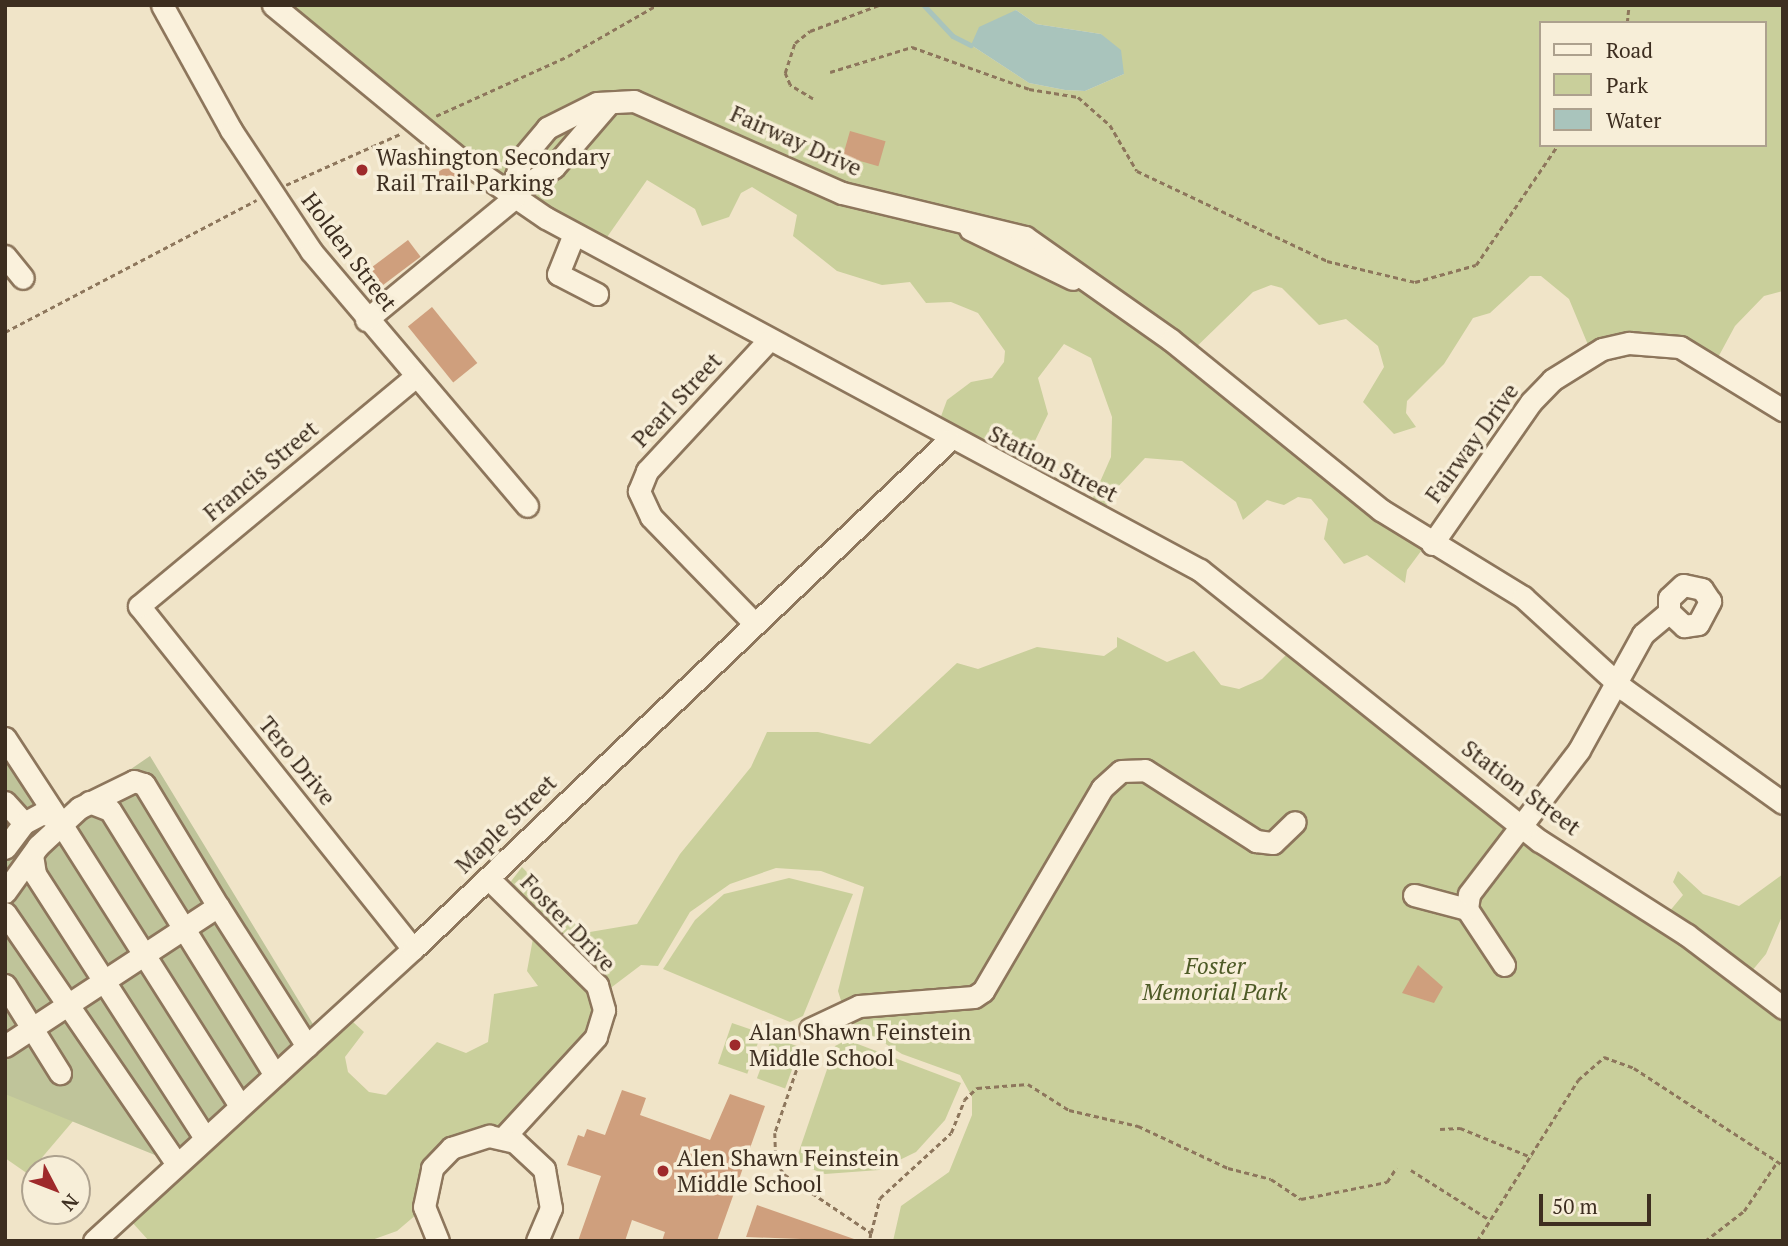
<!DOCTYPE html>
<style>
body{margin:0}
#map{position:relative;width:1788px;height:1246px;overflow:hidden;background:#f0e4c8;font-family:"PT Serif",serif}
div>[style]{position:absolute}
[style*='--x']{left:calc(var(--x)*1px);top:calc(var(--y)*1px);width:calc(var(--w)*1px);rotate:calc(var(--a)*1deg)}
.green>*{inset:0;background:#c9cf9b;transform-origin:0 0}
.cemetery>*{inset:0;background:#bfc49a}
.water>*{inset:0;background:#a9c4bc}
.stream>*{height:4.5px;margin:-2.25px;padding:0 2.25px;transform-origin:2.25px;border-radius:2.25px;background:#a9c4bc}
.building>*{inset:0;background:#cf9f7d;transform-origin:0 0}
.round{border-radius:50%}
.path>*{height:2.5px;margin-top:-1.25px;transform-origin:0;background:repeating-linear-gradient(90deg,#8d765c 0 5px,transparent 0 8.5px)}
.roads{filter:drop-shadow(2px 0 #8d765c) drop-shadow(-2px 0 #8d765c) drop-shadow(0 2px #8d765c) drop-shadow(0 -2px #8d765c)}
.minor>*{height:21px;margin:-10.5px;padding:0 10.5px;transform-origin:10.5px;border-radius:10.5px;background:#faf1dc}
.dots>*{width:19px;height:19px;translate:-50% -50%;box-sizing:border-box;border:4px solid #f7eed8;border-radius:50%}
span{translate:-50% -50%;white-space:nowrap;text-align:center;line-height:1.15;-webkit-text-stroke:7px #f7eed8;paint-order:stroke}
.street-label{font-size:23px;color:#3d2e20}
.poi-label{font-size:23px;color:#3d2e20}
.left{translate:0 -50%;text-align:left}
.park-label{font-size:23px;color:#4d5a26;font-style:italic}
.frame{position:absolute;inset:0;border:7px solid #3d2e20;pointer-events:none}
.legend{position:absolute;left:1539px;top:21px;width:228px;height:126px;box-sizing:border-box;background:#f7eed8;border:2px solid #ada18e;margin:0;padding:9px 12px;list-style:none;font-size:21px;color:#3d2e20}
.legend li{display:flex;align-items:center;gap:14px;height:35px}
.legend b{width:35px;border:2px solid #ada18e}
.north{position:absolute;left:21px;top:1155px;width:70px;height:70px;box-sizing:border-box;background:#f7eed8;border:2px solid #ada18e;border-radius:50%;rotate:132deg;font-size:19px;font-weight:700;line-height:28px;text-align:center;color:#3d2e20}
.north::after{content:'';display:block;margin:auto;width:24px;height:32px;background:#9e2a2b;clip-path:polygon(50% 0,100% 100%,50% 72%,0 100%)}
.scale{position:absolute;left:1539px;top:1194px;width:112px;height:32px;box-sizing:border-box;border:4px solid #3d2e20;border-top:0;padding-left:9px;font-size:21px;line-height:24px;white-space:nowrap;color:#3d2e20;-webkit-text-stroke:5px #f7eed8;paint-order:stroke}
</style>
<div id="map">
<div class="green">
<i style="clip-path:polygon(evenodd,273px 5px,1783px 5px,1783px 291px,1764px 296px,1735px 326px,1715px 363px,1680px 348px,1591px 352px,1569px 299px,1541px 276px,1530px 276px,1490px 313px,1473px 318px,1444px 364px,1407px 401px,1406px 413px,1416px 427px,1394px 434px,1363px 402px,1384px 367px,1378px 346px,1346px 319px,1319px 325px,1282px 288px,1271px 285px,1253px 292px,1190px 353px,1427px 543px,1407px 570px,1405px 583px,1367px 555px,1344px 564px,1324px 539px,1328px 519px,1311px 499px,1298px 497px,1284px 505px,1267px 500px,1243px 520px,1236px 502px,1182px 461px,1145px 458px,1112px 493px,1101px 520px,1088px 509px,1111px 457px,1112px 417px,1091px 358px,1064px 344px,1038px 378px,1048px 414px,1019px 474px,936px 430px,947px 400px,971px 382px,992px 378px,1004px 362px,1005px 351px,978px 313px,951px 302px,926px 303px,910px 282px,882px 285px,837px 271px,793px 236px,797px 215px,752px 187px,741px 193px,729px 217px,702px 226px,695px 209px,647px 180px,598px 250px,512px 198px,273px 5px,1016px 10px,1036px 24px,1101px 34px,1124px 74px,1085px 91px,1065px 90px,1029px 83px,971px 45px,1016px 10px,273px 5px,1541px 23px,1765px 23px,1765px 145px,1541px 145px,1541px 23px)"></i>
<i style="clip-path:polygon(1117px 637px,1167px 662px,1194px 651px,1221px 685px,1239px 689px,1262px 679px,1296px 645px,1513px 820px,1664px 918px,1683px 895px,1673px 882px,1678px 871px,1703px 894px,1739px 906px,1783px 874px,1783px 914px,1766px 954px,1746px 978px,1783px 1009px,1783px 1241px,893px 1241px,901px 1206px,949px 1172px,972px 1115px,972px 1097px,960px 1075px,902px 1054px,847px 1020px,838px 991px,864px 887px,821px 871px,776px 868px,730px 884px,690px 912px,658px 966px,641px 965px,600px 996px,601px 1020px,502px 1138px,445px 1152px,424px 1208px,397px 1231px,369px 1241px,149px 1241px,122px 1211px,341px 1011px,364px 1032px,345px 1057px,348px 1072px,369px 1092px,386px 1095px,437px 1042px,466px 1053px,488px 1042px,494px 994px,538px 986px,527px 971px,534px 933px,502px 893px,522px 867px,584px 933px,637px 924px,680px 854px,751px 767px,767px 732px,818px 732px,870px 744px,957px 663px,978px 669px,1037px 647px,1104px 656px,1117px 647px)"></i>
<i style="clip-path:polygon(789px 878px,853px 894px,803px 1016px,790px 1022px,663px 969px,695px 920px,724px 894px)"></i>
<i style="left:732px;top:1023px;width:31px;height:43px;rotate:19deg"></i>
<i style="left:772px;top:1037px;width:30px;height:44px;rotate:20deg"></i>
<i style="clip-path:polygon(847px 1040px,961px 1083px,945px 1120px,916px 1152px,879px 1170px,825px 1174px,795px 1163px,835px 1046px)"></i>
<i style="clip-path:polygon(5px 1081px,79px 1114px,28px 1174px,5px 1158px)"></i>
</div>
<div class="cemetery">
<i style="clip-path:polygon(5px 737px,58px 819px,150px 756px,319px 1034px,177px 1164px,5px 1094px)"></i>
</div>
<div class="water">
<i style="clip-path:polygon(1016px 10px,1036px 24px,1101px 34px,1121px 50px,1124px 74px,1085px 91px,1065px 90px,1029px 83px,971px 45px,979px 27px)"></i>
</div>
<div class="stream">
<i style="--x:924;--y:5;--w:42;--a:46.9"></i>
<i style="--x:953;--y:36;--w:20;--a:27"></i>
</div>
<div class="building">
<i style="left:850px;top:131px;width:37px;height:26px;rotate:16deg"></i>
<i class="round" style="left:435px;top:168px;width:26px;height:26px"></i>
<i style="left:408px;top:240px;width:21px;height:52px;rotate:53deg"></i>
<i style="left:432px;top:307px;width:72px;height:31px;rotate:51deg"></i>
<i style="clip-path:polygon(1418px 965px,1443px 987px,1434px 1003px,1402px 993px)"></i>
<i style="clip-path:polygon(622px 1090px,646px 1098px,640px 1115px,710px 1140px,730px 1094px,765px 1106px,717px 1241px,662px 1241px,665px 1232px,632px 1220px,625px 1241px,578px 1241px,601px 1176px,567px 1165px,578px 1135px,584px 1137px,587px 1129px,605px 1135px)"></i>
<i style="clip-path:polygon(757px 1205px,854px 1239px,854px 1241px,746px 1237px)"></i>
</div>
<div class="path">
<i style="--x:1627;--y:23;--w:18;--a:-84"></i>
<i style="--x:830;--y:72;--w:86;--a:-17"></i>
<i style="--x:912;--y:47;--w:124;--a:19.7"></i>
<i style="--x:1029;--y:89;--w:50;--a:9.3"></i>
<i style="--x:1078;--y:97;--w:43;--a:41.2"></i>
<i style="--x:1110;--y:125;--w:53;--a:59.6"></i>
<i style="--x:1137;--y:171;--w:210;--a:25.3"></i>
<i style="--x:1327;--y:261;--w:90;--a:13.4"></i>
<i style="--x:1415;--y:282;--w:63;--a:-15.6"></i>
<i style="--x:1476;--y:265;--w:145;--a:-55.7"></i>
<i style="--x:813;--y:99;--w:27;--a:-149"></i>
<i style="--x:790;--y:85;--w:13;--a:-113"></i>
<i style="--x:785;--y:73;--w:32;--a:-72"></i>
<i style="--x:795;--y:43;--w:19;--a:-39"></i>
<i style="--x:810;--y:31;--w:74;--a:-20.6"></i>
<i style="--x:436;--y:116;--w:145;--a:-24.4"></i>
<i style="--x:568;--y:56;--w:103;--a:-29.8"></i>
<i style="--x:286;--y:185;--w:127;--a:-24.1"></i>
<i style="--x:5;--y:332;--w:284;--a:-27.7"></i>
<i style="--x:805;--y:1046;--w:92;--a:109"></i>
<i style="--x:775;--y:1133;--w:28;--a:88"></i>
<i style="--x:776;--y:1161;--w:15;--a:58"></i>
<i style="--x:784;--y:1174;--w:105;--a:34.1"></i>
<i style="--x:871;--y:1233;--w:8;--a:97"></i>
<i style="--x:1440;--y:1129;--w:20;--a:-3"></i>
<i style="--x:1460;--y:1128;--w:77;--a:22.2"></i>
<i style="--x:1411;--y:1170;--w:93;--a:32.3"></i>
<i style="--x:871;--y:1233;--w:36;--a:-76"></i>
<i style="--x:880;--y:1198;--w:96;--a:-42.5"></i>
<i style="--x:951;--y:1133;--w:35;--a:-68"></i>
<i style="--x:964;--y:1100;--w:18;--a:-43"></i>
<i style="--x:977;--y:1088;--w:51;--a:-4.5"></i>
<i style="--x:1028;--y:1084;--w:49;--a:32.4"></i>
<i style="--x:1069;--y:1110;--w:71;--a:13.1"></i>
<i style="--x:1138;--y:1126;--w:99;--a:25"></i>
<i style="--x:1228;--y:1168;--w:44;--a:14.3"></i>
<i style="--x:1271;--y:1179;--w:36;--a:34"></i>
<i style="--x:1301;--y:1199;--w:88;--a:-11.2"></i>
<i style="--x:1387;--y:1182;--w:17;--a:-57"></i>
<i style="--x:1477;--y:1241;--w:190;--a:-57.9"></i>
<i style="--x:1578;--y:1080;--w:35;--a:-41"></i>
<i style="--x:1604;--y:1057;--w:32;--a:20"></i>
<i style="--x:1634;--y:1068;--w:178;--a:33.1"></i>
<i style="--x:1705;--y:1241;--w:49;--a:-37.6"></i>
<i style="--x:1744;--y:1211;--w:59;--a:-56"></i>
</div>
<div class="roads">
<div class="minor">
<i style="--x:162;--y:5;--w:143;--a:61.1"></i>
<i style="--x:231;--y:130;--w:145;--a:56.5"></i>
<i style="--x:311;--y:251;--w:334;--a:49.7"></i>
<i style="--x:273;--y:5;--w:242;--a:39.5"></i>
<i style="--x:460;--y:159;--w:104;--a:34.5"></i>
<i style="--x:546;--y:218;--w:743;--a:28.29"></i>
<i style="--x:1200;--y:570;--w:435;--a:38.6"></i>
<i style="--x:1540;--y:841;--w:174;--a:32.6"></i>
<i style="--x:1687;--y:935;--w:121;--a:37.2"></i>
<i style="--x:509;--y:195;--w:40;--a:-69.8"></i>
<i style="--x:523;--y:157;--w:38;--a:-50"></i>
<i style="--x:547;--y:128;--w:56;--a:-26.6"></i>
<i style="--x:597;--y:103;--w:37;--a:-3"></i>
<i style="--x:634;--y:101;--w:227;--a:23.9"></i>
<i style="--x:842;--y:193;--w:188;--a:13.5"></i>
<i style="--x:1025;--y:237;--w:179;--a:35.2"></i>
<i style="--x:1171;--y:340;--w:270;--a:39"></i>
<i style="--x:1381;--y:510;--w:167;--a:31.5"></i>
<i style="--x:1523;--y:597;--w:138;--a:42.4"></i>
<i style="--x:1625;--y:690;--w:194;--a:35.6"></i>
<i style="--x:509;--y:195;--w:53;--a:-31.9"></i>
<i style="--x:554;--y:167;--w:84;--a:-49.3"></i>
<i style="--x:970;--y:229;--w:114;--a:25.9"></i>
<i style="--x:574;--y:234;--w:43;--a:111.8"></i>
<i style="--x:558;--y:274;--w:44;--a:27.1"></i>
<i style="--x:5;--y:256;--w:28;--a:51"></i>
<i style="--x:366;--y:320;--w:192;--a:-39.5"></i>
<i style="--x:1432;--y:544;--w:173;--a:-55.1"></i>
<i style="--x:1531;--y:402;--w:30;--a:-46"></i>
<i style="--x:1552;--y:380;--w:59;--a:-31.8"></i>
<i style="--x:1602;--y:349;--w:28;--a:-13"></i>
<i style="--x:1629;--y:343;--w:51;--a:4.5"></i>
<i style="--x:1680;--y:347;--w:121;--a:31.5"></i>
<i style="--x:755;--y:624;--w:149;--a:-134.2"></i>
<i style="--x:651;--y:517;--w:29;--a:-115"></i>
<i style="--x:639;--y:491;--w:22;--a:-68"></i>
<i style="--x:647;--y:471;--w:176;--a:-47.1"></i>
<i style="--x:5;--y:738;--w:97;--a:56.8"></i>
<i style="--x:5;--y:802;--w:28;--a:48"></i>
<i style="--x:24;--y:823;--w:31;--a:127"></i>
<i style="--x:89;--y:802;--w:22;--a:21"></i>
<i style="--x:110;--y:810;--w:312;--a:58.1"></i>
<i style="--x:24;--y:823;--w:21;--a:-28"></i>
<i style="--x:43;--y:813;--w:16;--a:22"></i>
<i style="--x:58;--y:819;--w:340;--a:57.6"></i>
<i style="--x:32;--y:855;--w:19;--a:81"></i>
<i style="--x:35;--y:874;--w:314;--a:57.2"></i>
<i style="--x:488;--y:878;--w:153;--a:44.5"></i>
<i style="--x:597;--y:985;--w:26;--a:74"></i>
<i style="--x:604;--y:1010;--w:28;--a:107"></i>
<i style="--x:596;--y:1037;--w:137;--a:132.6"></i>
<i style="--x:5;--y:892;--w:57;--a:-54.3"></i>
<i style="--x:38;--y:846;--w:56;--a:-42.8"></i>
<i style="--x:79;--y:808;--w:61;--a:-26.1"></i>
<i style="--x:134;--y:781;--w:10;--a:17"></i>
<i style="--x:144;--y:784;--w:143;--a:58.8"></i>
<i style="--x:218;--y:906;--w:255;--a:146.7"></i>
<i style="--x:1414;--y:895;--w:55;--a:14.8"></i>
<i style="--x:218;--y:906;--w:166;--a:57.6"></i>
<i style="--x:5;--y:913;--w:304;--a:55.6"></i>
<i style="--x:413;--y:949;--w:439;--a:-128.6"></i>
<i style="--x:139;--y:606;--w:359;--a:-39.7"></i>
<i style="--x:1504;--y:965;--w:67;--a:-123.5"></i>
<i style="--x:1467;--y:909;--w:15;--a:-82"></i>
<i style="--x:1469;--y:894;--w:181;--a:-52.6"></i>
<i style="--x:1579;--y:750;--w:132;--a:-61.1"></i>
<i style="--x:1643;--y:634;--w:34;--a:-40"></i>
<i style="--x:1669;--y:612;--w:21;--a:43"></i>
<i style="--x:1684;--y:626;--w:14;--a:-8"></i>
<i style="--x:1698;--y:624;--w:26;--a:-62"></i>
<i style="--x:1710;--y:601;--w:14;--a:-124"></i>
<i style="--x:1702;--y:589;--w:19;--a:-168"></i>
<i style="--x:1683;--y:585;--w:19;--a:137"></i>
<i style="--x:1669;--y:598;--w:14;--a:90"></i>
<i style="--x:5;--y:985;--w:104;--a:58"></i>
<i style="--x:810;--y:1029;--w:54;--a:-25.1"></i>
<i style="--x:859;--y:1006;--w:115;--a:-4.5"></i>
<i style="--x:974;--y:997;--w:11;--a:-34"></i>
<i style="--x:983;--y:991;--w:235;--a:-59.6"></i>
<i style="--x:1102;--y:788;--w:25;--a:-42"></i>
<i style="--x:1121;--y:771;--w:24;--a:-2"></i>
<i style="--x:1145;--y:770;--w:132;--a:32.6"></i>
<i style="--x:1256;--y:841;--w:17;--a:7"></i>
<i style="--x:1273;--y:843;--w:30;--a:-44"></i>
<i style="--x:94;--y:1241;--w:432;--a:-42.5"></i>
<i style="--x:413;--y:949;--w:739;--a:-43.52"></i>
<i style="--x:438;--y:1241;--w:37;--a:-112"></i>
<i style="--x:424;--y:1207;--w:40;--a:-78"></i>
<i style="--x:432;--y:1168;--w:28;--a:-46"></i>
<i style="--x:451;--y:1148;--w:40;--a:-18"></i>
<i style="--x:489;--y:1136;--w:27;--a:13"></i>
<i style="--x:515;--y:1142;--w:40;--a:43"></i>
<i style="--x:544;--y:1169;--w:40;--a:80"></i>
<i style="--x:551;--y:1208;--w:36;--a:113"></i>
</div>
</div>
<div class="dots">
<i style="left:362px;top:170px;background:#9e2a2b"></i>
<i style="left:735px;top:1045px;background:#9e2a2b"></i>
<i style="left:663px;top:1171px;background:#9e2a2b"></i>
</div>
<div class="street-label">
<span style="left:796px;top:141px;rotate:24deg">Fairway Drive</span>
<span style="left:349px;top:252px;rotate:53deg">Holden Street</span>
<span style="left:677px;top:400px;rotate:-47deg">Pearl Street</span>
<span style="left:1472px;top:443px;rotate:-54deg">Fairway Drive</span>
<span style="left:1053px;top:464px;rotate:27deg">Station Street</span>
<span style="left:261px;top:471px;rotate:-40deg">Francis Street</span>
<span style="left:297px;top:761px;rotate:51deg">Tero Drive</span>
<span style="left:1521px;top:788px;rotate:37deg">Station Street</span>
<span style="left:506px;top:824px;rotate:-44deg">Maple Street</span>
<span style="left:568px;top:923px;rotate:46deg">Foster Drive</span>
</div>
<div class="poi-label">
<span class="left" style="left:376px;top:170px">Washington Secondary<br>Rail Trail Parking</span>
<span class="left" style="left:749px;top:1045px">Alan Shawn Feinstein<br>Middle School</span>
<span class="left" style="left:677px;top:1171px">Alen Shawn Feinstein<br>Middle School</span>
</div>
<div class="park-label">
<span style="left:1215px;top:979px">Foster<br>Memorial Park</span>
</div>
<div class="frame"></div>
<ul class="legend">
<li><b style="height:9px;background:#faf1dc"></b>Road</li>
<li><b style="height:19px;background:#c9cf9b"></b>Park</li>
<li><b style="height:19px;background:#a9c4bc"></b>Water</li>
</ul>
<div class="north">N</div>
<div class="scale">50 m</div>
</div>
